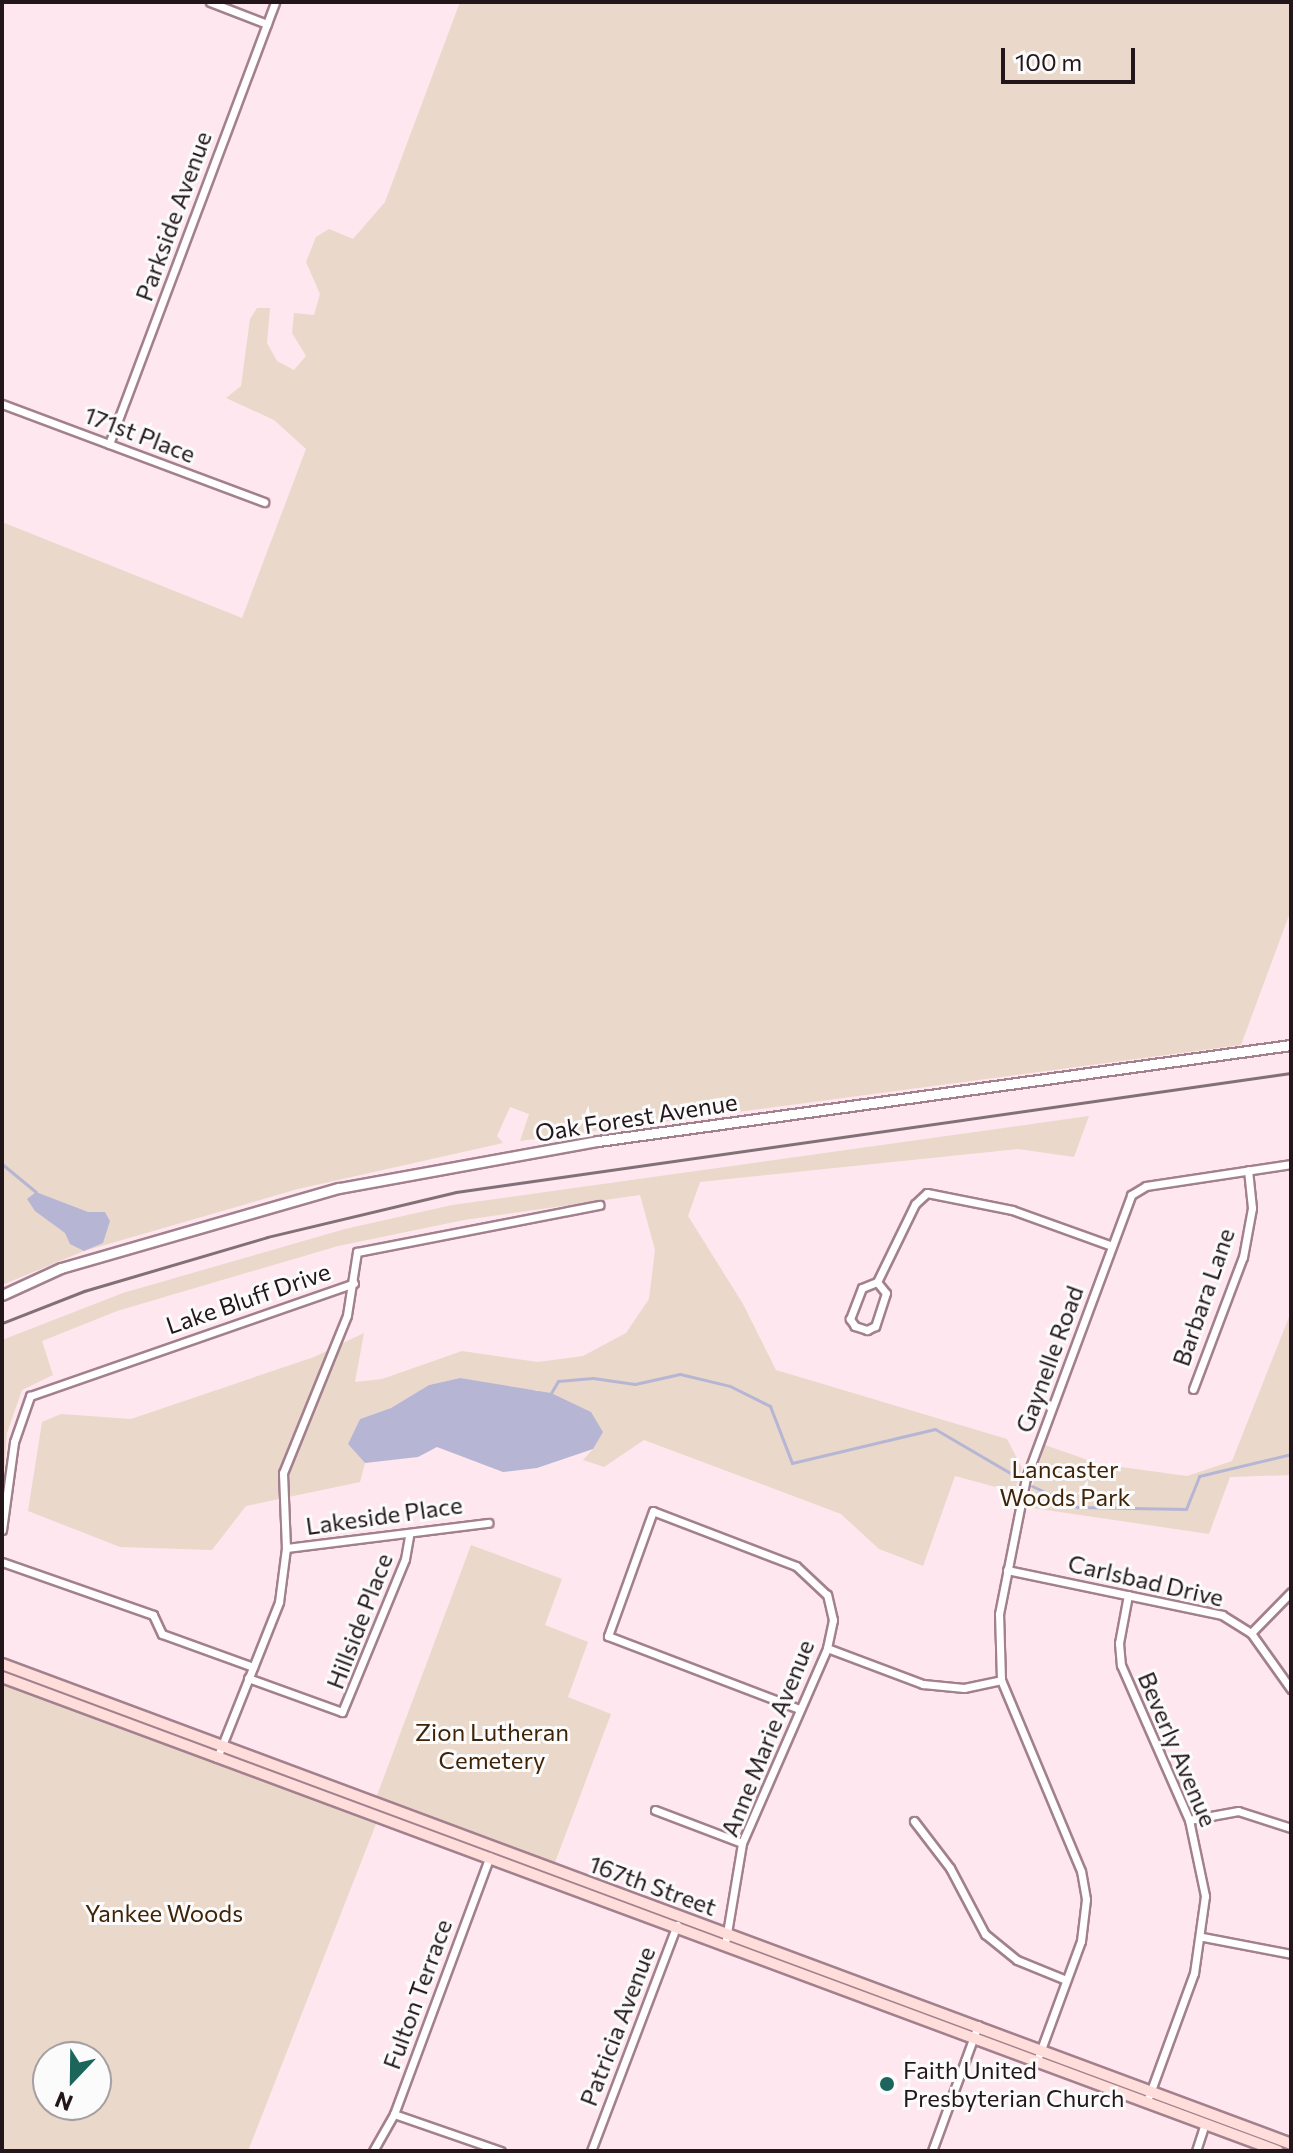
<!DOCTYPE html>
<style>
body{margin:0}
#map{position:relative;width:1293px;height:2153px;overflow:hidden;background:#fee7ef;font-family:Commissioner,sans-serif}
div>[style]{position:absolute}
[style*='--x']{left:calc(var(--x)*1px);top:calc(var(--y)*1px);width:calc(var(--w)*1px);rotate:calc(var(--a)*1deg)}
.green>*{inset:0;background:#ead8ca}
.water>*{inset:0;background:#b6b6d4}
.stream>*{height:3px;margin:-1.5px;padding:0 1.5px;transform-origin:1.5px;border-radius:1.5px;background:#b6b6d4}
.roads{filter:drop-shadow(2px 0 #a3808e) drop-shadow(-2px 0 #a3808e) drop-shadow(0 2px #a3808e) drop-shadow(0 -2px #a3808e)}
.minor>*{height:7px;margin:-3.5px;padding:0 3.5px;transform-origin:3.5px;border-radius:3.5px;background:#fff}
.tertiary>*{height:9px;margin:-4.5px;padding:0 4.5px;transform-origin:4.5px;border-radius:4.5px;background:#fff}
.secondary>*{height:10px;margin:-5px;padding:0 5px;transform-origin:5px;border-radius:5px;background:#feddda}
.rail>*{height:3px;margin:-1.5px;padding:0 1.5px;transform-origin:1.5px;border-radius:1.5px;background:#817076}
.dots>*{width:22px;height:22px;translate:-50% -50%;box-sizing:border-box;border:4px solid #fbfbfb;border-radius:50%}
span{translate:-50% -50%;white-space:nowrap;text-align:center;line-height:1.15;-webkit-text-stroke:6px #fbfbfb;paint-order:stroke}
.street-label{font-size:24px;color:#23161b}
.park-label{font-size:24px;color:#3f2307}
.poi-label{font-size:24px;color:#23161b}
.left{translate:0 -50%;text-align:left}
.frame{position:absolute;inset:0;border:4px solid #23161b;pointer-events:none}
.north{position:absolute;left:32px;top:2041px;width:80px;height:80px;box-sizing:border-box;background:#fbfbfb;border:2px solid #a59fa1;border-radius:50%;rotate:202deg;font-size:22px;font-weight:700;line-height:32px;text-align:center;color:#23161b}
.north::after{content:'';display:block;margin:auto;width:28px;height:36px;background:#1b655c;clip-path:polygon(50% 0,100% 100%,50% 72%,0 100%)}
.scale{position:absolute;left:1001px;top:48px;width:134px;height:36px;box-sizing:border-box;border:4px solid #23161b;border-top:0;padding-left:10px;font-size:24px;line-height:28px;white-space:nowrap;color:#23161b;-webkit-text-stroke:6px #fbfbfb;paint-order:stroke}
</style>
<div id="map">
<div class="green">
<i style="clip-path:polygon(460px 2px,1291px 2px,1291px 910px,1241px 1045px,520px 1141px,529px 1114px,510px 1107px,497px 1136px,503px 1143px,298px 1189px,84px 1251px,2px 1285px,2px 522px,242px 618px,306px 449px,274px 420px,226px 398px,241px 386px,250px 319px,257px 308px,270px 308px,267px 343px,277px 361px,294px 370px,306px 356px,292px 333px,294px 313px,314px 315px,320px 294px,306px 262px,316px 237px,329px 229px,353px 239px,385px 202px)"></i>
<i style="clip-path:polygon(1089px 1116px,1074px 1157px,1018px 1149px,700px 1182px,688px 1216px,743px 1304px,776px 1370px,1007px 1439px,1022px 1468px,1014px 1492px,955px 1476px,923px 1566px,879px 1549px,841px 1514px,644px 1440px,604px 1467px,583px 1460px,593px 1449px,538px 1390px,509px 1390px,460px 1378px,429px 1385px,391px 1408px,360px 1419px,348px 1444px,365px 1463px,360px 1482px,246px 1506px,212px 1550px,120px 1547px,28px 1511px,42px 1422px,61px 1414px,131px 1419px,314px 1357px,364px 1333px,355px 1382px,382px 1379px,462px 1351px,538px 1362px,583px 1356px,626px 1333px,649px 1299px,655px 1250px,640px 1195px,464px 1220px,338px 1246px,117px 1311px,42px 1341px,53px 1375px,22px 1390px,7px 1433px,2px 1500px,2px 1340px,123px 1293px,345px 1229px,452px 1205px)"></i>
<i style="clip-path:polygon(1291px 1312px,1291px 1475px,1230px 1477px,1209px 1534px,1026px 1507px,1045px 1445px,1099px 1464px,1187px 1476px,1232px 1461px)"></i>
<i style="clip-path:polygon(471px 1545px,562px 1579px,545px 1625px,588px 1642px,568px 1697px,611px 1714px,554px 1865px,376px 1798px)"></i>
<i style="clip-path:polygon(evenodd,2px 1681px,376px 1824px,248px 2151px,2px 2151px,2px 1681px,48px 2057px,96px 2057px,96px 2105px,48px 2105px,48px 2057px)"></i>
</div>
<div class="water">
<i style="clip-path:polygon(36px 1192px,88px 1212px,105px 1212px,110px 1221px,103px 1243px,84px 1251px,70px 1244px,65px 1233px,35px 1211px,27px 1199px)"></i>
<i style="clip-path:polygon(460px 1378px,551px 1393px,591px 1412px,603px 1432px,593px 1449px,537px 1468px,503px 1472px,437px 1447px,418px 1457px,365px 1463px,348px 1444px,360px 1419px,391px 1408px,429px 1385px)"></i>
</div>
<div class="stream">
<i style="--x:2;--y:1164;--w:44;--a:39.5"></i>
<i style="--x:551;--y:1393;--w:14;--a:-60"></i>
<i style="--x:558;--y:1381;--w:35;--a:-5"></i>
<i style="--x:593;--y:1378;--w:42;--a:8.1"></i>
<i style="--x:635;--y:1384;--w:46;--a:-12.5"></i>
<i style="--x:680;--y:1374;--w:51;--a:13.5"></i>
<i style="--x:730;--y:1386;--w:45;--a:26.6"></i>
<i style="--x:770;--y:1406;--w:61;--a:68.9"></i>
<i style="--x:792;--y:1463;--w:147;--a:-13.4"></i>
<i style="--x:935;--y:1429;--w:97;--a:30.3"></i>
<i style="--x:1032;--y:1486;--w:50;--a:25"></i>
<i style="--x:1077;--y:1507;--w:109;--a:1.1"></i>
<i style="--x:1186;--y:1509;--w:35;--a:-68"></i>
<i style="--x:1199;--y:1476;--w:95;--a:-13.4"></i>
</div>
<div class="roads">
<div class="minor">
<i style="--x:210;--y:2;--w:61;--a:21.1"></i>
<i style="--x:2;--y:404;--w:280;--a:20.5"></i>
<i style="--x:109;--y:444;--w:472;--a:-69.4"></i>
<i style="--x:877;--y:1282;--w:14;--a:51"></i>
<i style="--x:886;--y:1293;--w:35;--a:108"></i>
<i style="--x:875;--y:1326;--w:9;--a:153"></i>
<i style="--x:867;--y:1330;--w:13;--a:-162"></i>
<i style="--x:855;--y:1326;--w:9;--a:-126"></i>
<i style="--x:850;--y:1319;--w:33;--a:-69"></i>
<i style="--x:862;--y:1288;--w:16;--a:-22"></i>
<i style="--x:877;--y:1282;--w:87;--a:-64"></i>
<i style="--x:915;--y:1204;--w:16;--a:-43"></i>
<i style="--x:927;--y:1193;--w:87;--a:11.3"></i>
<i style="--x:1012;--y:1210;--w:106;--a:19.8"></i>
<i style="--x:1193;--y:1389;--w:141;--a:-69.3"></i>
<i style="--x:1243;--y:1257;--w:50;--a:-79.6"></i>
<i style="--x:1252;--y:1208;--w:38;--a:-96"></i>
<i style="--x:2;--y:1530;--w:89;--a:-82.2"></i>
<i style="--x:14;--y:1442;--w:49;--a:-70.8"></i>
<i style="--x:30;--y:1396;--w:343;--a:-19.2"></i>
<i style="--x:286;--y:1548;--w:204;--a:-7.1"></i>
<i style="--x:2;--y:1562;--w:160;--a:19.3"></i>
<i style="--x:153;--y:1615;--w:21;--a:65"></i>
<i style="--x:162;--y:1634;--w:97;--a:19.9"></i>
<i style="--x:1007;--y:1570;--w:220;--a:11.8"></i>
<i style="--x:1222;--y:1615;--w:34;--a:32"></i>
<i style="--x:1251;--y:1633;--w:69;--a:54.5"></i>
<i style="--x:1128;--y:1595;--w:49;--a:100.6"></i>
<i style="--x:1119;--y:1643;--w:22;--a:85"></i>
<i style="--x:1121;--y:1665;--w:169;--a:66.3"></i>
<i style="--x:1189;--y:1820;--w:78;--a:78.1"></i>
<i style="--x:1205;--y:1896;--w:78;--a:98.1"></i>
<i style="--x:1194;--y:1973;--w:131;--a:110.1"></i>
<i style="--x:1251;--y:1633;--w:57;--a:-45.7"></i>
<i style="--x:827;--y:1648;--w:103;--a:20.6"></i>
<i style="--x:923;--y:1684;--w:41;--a:5.6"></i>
<i style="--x:964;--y:1688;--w:38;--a:-12"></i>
<i style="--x:248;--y:1678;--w:100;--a:19.9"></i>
<i style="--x:342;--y:1712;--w:165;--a:-67.6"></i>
<i style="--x:405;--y:1559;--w:23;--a:-80"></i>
<i style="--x:217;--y:1758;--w:168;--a:-68.3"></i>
<i style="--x:279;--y:1602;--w:54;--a:-82.6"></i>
<i style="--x:286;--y:1548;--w:75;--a:-92.3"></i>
<i style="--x:283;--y:1473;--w:170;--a:-67.9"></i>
<i style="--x:347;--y:1315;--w:64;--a:-81"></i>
<i style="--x:357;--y:1252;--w:247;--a:-11"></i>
<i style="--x:655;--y:1810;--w:93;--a:20.8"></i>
<i style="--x:1189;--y:1820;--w:50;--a:-10.4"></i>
<i style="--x:1238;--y:1811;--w:56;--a:17.8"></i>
<i style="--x:914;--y:1821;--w:59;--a:52.5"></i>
<i style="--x:950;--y:1868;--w:75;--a:62.1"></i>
<i style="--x:985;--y:1934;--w:41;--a:39.1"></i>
<i style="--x:1017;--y:1960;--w:53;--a:22.2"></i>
<i style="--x:1203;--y:1937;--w:90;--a:10.9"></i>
<i style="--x:726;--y:1939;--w:97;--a:-80.5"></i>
<i style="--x:742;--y:1843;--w:213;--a:-66.4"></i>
<i style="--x:827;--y:1648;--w:29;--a:-78"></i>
<i style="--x:833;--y:1620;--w:26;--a:-103"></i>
<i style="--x:827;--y:1595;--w:42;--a:-136.9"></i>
<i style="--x:796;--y:1566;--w:153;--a:-159"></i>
<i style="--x:653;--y:1511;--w:133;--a:109.8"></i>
<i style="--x:608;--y:1636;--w:204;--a:20.9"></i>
<i style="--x:1039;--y:2055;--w:121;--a:-69.8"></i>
<i style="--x:1081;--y:1941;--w:42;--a:-83.2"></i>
<i style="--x:1086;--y:1899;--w:28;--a:-100"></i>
<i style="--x:1081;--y:1871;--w:207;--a:-112.7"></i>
<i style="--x:1001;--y:1680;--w:66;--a:-91.7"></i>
<i style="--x:999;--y:1614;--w:139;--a:-78.8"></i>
<i style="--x:1026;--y:1478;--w:302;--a:-69.6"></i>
<i style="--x:1131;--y:1195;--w:17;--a:-31"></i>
<i style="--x:1146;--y:1186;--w:147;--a:-8.6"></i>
<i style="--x:394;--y:2114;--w:113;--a:19.1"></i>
<i style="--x:373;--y:2151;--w:43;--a:-60.4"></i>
<i style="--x:394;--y:2114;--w:275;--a:-69.6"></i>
<i style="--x:591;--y:2151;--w:242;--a:-69.2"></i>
<i style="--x:932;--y:2151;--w:134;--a:-69.9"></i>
<i style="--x:1196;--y:2151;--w:29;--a:-72"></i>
</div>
<div class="tertiary">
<i style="--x:2;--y:1295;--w:65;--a:-24.6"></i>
<i style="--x:61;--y:1268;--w:289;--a:-16.1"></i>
<i style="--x:339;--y:1188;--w:263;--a:-10.3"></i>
<i style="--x:598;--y:1141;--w:700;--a:-7.89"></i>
</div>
<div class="secondary">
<i style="--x:2;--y:1664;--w:1375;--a:20.42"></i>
<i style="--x:2;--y:1677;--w:1361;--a:20.38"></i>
</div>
</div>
<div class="rail">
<i style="--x:2;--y:1323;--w:88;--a:-21.3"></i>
<i style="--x:84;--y:1291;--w:191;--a:-16.4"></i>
<i style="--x:267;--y:1237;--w:194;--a:-13.4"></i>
<i style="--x:456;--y:1192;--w:843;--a:-8.11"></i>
</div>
<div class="dots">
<i style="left:887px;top:2084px;background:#1b655c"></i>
</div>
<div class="street-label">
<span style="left:173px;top:216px;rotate:-70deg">Parkside Avenue</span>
<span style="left:140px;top:434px;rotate:21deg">171st Place</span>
<span style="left:636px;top:1117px;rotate:-9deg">Oak Forest Avenue</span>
<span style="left:1203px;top:1297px;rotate:-71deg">Barbara Lane</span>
<span style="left:248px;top:1298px;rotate:-19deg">Lake Bluff Drive</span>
<span style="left:1049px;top:1359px;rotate:-70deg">Gaynelle Road</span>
<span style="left:384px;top:1515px;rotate:-8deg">Lakeside Place</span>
<span style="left:1146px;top:1580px;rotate:13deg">Carlsbad Drive</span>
<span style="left:359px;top:1621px;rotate:-69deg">Hillside Place</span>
<span style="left:767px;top:1738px;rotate:-68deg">Anne Marie Avenue</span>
<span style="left:1178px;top:1749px;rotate:67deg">Beverly Avenue</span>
<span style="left:653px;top:1885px;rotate:20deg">167th Street</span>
<span style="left:417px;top:1994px;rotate:-70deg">Fulton Terrace</span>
<span style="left:617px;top:2026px;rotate:-69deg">Patricia Avenue</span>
</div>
<div class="park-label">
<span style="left:1065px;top:1483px">Lancaster<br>Woods Park</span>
<span style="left:492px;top:1746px">Zion Lutheran<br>Cemetery</span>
<span style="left:164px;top:1913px">Yankee Woods</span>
</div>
<div class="poi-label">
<span class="left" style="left:903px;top:2084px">Faith United<br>Presbyterian Church</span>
</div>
<div class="frame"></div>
<div class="north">N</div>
<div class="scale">100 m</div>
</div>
